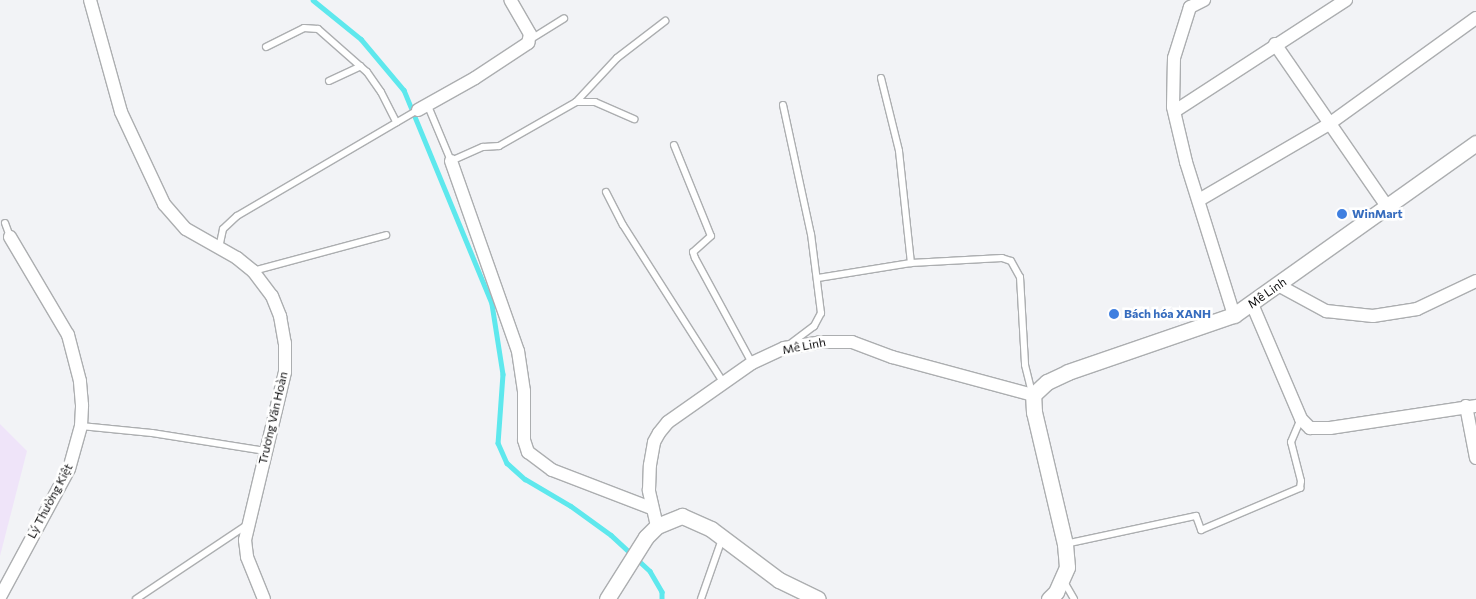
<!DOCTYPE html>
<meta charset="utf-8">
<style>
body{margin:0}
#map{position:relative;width:1476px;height:599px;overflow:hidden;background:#f2f3f6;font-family:Commissioner,sans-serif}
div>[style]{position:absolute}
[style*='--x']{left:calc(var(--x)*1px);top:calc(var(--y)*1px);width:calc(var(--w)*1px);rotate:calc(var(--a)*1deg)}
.education>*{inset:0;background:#efe4f9}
.stream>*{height:4.5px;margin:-2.25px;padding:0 2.25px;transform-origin:2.25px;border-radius:2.25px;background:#5ee8ed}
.roads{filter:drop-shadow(1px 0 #acaeb0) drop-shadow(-1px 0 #acaeb0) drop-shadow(0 1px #acaeb0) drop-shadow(0 -1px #acaeb0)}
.service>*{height:6px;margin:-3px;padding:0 3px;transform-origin:3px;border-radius:3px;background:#fff}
.minor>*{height:12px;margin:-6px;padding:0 6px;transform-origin:6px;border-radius:6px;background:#fff}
.tertiary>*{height:15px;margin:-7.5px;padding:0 7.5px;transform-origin:7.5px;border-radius:7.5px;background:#fff}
.dots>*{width:14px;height:14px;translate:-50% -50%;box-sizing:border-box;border:2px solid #fff;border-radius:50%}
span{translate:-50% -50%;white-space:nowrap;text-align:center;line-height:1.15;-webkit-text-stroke:5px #fff;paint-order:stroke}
.shop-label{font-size:12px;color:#366cbe;font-weight:700}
.left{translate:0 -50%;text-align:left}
.street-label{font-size:12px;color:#0b0b0c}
</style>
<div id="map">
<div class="education">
<i style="clip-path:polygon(0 424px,27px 451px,0 556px)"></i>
</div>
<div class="stream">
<i style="--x:313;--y:0;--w:62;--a:39.1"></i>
<i style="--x:361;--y:39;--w:67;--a:49.9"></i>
<i style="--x:404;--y:90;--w:231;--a:67.6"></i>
<i style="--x:492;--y:304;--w:71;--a:81.1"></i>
<i style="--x:503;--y:374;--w:69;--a:94.1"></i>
<i style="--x:498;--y:443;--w:22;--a:66"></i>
<i style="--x:507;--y:463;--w:24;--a:42"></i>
<i style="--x:525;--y:479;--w:53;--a:30.4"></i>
<i style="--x:571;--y:506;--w:49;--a:35.9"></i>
<i style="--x:611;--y:535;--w:53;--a:42.7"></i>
<i style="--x:650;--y:571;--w:24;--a:60"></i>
<i style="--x:662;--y:592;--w:7;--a:90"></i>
</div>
<div class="roads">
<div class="service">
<i style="--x:531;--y:39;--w:39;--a:-32"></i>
<i style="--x:266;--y:47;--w:42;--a:-26.6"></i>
<i style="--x:304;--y:28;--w:14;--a:4"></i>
<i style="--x:318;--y:29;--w:65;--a:41.3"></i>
<i style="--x:367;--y:72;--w:24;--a:55"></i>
<i style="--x:381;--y:92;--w:34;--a:63"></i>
<i style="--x:881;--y:78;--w:75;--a:76.1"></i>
<i style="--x:899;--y:151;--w:113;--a:83.9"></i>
<i style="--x:329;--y:81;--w:35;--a:-25"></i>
<i style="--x:576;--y:102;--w:60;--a:-47"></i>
<i style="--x:617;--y:58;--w:61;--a:-37.6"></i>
<i style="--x:783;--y:105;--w:132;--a:77.8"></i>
<i style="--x:811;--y:234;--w:80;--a:82.8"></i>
<i style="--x:821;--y:313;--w:15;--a:118"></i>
<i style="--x:814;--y:326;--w:34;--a:143"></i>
<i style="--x:428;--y:106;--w:60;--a:67.3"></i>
<i style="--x:451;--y:161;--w:35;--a:-24"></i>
<i style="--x:483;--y:147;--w:16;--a:-4"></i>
<i style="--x:499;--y:146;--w:89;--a:-29.7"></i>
<i style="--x:576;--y:102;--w:19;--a:0"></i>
<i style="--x:595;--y:102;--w:43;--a:23.6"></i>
<i style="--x:674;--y:145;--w:98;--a:67.9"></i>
<i style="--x:711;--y:236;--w:24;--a:138"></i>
<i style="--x:693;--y:252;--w:6;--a:72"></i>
<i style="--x:695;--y:258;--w:119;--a:61.5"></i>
<i style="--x:606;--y:192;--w:37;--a:63"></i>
<i style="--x:623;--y:225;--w:186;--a:57.5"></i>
<i style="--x:5;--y:223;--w:15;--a:70"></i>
<i style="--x:219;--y:248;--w:19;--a:-78"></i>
<i style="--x:223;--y:229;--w:19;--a:-43"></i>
<i style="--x:237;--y:216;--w:210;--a:-30.4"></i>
<i style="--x:253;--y:271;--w:138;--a:-15.1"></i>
<i style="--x:818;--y:278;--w:94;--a:-9.2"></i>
<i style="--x:911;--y:263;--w:91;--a:-3.1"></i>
<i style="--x:1002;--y:258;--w:9;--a:18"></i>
<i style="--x:1011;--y:261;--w:18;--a:61"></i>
<i style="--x:1020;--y:277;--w:88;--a:86.7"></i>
<i style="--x:1025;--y:365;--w:29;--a:76"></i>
<i style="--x:81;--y:426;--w:71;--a:5.6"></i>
<i style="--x:152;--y:433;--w:115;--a:9"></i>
<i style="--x:1065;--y:544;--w:134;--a:-12.1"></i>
<i style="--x:1196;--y:516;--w:15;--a:70"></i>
<i style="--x:1201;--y:530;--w:108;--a:-23"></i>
<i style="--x:1300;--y:488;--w:7;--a:-82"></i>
<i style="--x:1301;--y:481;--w:40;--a:-104.4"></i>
<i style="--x:1291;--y:442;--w:25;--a:-67"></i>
<i style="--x:1063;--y:580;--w:22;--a:60"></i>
<i style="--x:136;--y:599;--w:133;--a:-33.7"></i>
<i style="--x:701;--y:599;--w:64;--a:-70.7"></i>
</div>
<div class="minor">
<i style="--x:90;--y:0;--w:116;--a:74.5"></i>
<i style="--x:121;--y:112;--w:102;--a:64.9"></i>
<i style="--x:164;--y:204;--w:33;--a:49"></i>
<i style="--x:186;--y:229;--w:59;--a:29.6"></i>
<i style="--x:237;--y:258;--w:21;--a:39"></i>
<i style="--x:253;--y:271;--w:31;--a:53"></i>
<i style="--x:272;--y:296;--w:22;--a:68"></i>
<i style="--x:280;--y:316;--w:27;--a:80"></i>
<i style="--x:285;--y:343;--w:29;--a:90"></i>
<i style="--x:285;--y:372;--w:173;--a:103.4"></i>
<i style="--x:245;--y:540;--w:17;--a:83"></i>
<i style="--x:247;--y:557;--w:45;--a:68"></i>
<i style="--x:1204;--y:0;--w:16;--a:153"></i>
<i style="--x:1190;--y:7;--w:53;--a:107.4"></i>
<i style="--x:1174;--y:58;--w:49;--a:91.2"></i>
<i style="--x:1173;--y:107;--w:57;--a:76.7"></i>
<i style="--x:1186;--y:162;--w:160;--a:72.6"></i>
<i style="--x:1275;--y:44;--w:196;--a:55.4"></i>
<i style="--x:418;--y:110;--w:65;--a:-29.3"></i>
<i style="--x:475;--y:78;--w:64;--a:-33.4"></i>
<i style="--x:528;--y:43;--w:9;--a:-77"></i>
<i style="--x:530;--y:34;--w:39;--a:-120"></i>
<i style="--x:1175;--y:111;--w:204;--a:-33"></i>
<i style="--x:451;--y:161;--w:201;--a:70.6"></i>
<i style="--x:518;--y:351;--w:40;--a:81.5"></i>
<i style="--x:524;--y:391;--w:49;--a:90"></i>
<i style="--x:524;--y:440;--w:13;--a:72"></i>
<i style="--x:528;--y:452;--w:30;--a:37"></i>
<i style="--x:552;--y:470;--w:106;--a:21"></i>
<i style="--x:1199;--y:200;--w:151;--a:-30.3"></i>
<i style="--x:1329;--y:124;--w:181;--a:-35.8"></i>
<i style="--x:1278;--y:285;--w:55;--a:28.4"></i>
<i style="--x:1326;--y:311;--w:47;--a:6.1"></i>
<i style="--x:1373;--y:316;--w:45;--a:-9"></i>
<i style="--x:1417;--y:309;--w:65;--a:-25.4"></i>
<i style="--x:1252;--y:304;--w:125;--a:66.9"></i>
<i style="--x:1301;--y:419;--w:13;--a:45"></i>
<i style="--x:1310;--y:428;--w:20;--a:0"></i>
<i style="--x:1330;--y:428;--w:148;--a:-8.6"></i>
<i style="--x:1466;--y:406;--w:53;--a:79.1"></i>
<i style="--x:657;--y:526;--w:37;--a:-103"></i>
<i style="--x:649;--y:490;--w:25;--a:-88"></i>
<i style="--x:650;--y:465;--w:23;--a:-80"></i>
<i style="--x:654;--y:442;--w:10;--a:-61"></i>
<i style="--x:659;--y:433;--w:14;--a:-51"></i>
<i style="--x:668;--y:422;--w:103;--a:-35.1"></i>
<i style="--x:752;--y:363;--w:35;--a:-25"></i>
<i style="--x:784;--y:348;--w:36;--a:-9"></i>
<i style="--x:820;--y:342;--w:32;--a:0"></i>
<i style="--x:852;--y:342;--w:43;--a:20.6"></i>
<i style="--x:892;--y:357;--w:146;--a:15.1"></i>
<i style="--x:0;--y:597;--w:145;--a:-61.7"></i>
<i style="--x:69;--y:469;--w:45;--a:-74.4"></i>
<i style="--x:81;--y:426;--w:21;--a:-87"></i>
<i style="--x:82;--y:405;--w:24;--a:-95"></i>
<i style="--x:80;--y:381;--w:48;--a:-104.6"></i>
<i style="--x:68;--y:335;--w:114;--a:-120.6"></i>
</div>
<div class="tertiary">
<i style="--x:607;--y:599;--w:73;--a:-57.8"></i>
<i style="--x:646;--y:537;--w:16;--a:-45"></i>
<i style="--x:657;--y:526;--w:27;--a:-22"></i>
<i style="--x:682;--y:516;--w:32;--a:24"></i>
<i style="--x:711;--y:529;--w:85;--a:36.9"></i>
<i style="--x:779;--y:580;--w:43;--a:26"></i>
<i style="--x:1049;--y:599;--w:10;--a:-45"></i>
<i style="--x:1056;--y:592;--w:27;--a:-66"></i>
<i style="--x:1067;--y:567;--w:23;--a:-95"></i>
<i style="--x:1065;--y:544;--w:136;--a:-103.2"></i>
<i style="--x:1034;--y:412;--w:17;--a:-93"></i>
<i style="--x:1033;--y:395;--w:19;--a:-43"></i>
<i style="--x:1047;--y:382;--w:23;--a:-25"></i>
<i style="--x:1068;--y:372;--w:176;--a:-19"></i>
<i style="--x:1234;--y:315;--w:297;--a:-35.4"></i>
</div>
</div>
<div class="dots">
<i style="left:1342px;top:214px;background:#3f7fe0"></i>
<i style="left:1114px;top:314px;background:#3f7fe0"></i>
</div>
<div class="shop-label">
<span class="left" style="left:1352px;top:214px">WinMart</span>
<span class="left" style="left:1124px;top:314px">Bách hóa XANH</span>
</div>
<div class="street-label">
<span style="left:1267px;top:293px;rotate:-35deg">Mê Linh</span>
<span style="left:804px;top:346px;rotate:-11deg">Mê Linh</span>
<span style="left:273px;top:418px;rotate:-77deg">Trương Văn Hoàn</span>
<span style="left:50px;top:501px;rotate:-62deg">Lý Thường Kiệt</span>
</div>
</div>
